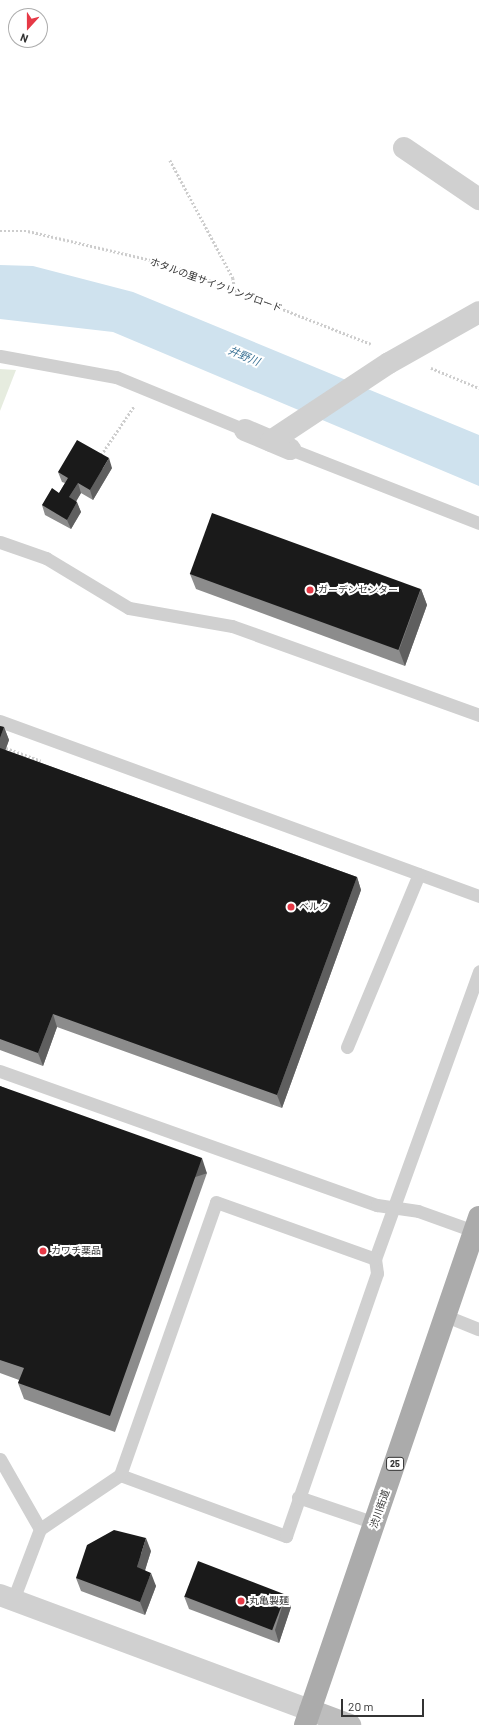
<!DOCTYPE html>
<meta charset="utf-8">
<style>
body{margin:0}
#map{position:relative;width:479px;height:1725px;overflow:hidden;background:#fff;font-family:Barlow,"Noto Sans JP",sans-serif}
div>[style]{position:absolute}
[style*='--x']{left:calc(var(--x)*1px);top:calc(var(--y)*1px);width:calc(var(--w)*1px);rotate:calc(var(--a)*1deg)}
.green>*{inset:0;background:#e6ecdf}
.water>*{inset:0;background:#cfe2ee}
.path>*{height:2.5px;margin-top:-1.25px;transform-origin:0;background:repeating-linear-gradient(90deg,#cdcdcd 0 2px,transparent 0 4px)}
.service>*{height:13px;margin:-6.5px;padding:0 6.5px;transform-origin:6.5px;border-radius:6.5px;background:#d0d0d0}
.minor>*{height:22px;margin:-11px;padding:0 11px;transform-origin:11px;border-radius:11px;background:#d0d0d0}
.tertiary>*{height:22px;margin:-11px;padding:0 11px;transform-origin:11px;border-radius:11px;background:#d0d0d0}
.secondary>*{height:22px;margin:-11px;padding:0 11px;transform-origin:11px;border-radius:11px;background:#bdbdbd}
.primary>*{height:22px;margin:-11px;padding:0 11px;transform-origin:11px;border-radius:11px;background:#ababab}
.wall>*{inset:0;background:#8c8c8c}
.shaded-wall>*{inset:0;background:#5f5f5f;transform-origin:0 0}
.building>*{inset:0;background:#1a1a1a;transform-origin:0 0}
.dots>*{width:11px;height:11px;translate:-50% -50%;box-sizing:border-box;border:2px solid #fff;border-radius:50%}
span{translate:-50% -50%;white-space:nowrap;text-align:center;line-height:1.15;-webkit-text-stroke:4px #fff;paint-order:stroke}
.shield-label span{padding:1px 3px;background:#fff;border:1px solid;border-radius:3px;-webkit-text-stroke-width:0}
.shield-label{font-size:9px;color:#333;font-weight:700}
.street-label{font-size:10px;color:#333}
.poi-label{font-size:10px;color:#333}
.left{translate:0 -50%;text-align:left}
.water-label{font-size:11px;color:#3f7597;font-style:italic}
.north{position:absolute;left:8px;top:8px;width:40px;height:40px;box-sizing:border-box;background:#fff;border:1px solid #adadad;border-radius:50%;rotate:201deg;font-size:11px;font-weight:700;line-height:16px;text-align:center;color:#333}
.north::after{content:'';display:block;margin:auto;width:14px;height:18px;background:#e63946;clip-path:polygon(50% 0,100% 100%,50% 72%,0 100%)}
.scale{position:absolute;left:341px;top:1699px;width:83px;height:18px;box-sizing:border-box;border:2px solid #333;border-top:0;padding-left:5px;font-size:12px;line-height:14px;white-space:nowrap;color:#333;-webkit-text-stroke:3px #fff;paint-order:stroke}
</style>
<div id="map">
<div class="green">
<i style="clip-path:polygon(0 369px,16px 370px,0 411px)"></i>
</div>
<div class="water">
<i style="clip-path:polygon(0 265px,33px 266px,133px 292px,479px 435px,479px 486px,113px 332px,0 319px)"></i>
</div>
<div class="path">
<i style="--x:170;--y:160;--w:134;--a:61.9"></i>
<i style="--x:233;--y:278;--w:12;--a:81"></i>
<i style="--x:0;--y:231;--w:28;--a:0"></i>
<i style="--x:28;--y:231;--w:144;--a:13.3"></i>
<i style="--x:168;--y:264;--w:218;--a:21.5"></i>
<i style="--x:431;--y:368;--w:52;--a:22.6"></i>
<i style="--x:101;--y:455;--w:59;--a:-56"></i>
<i style="--x:6;--y:748;--w:37;--a:20"></i>
</div>
<div class="service">
<i style="--x:0;--y:356;--w:118;--a:10.3"></i>
<i style="--x:116;--y:377;--w:139;--a:22.3"></i>
<i style="--x:290;--y:449;--w:203;--a:21.4"></i>
<i style="--x:0;--y:542;--w:49;--a:19.2"></i>
<i style="--x:46;--y:558;--w:97;--a:31.1"></i>
<i style="--x:129;--y:608;--w:105;--a:9.9"></i>
<i style="--x:232;--y:626;--w:263;--a:19.8"></i>
<i style="--x:0;--y:721;--w:510;--a:20.07"></i>
<i style="--x:347;--y:1047;--w:187;--a:-67.4"></i>
<i style="--x:0;--y:1071;--w:400;--a:19.6"></i>
<i style="--x:377;--y:1205;--w:41;--a:8.3"></i>
<i style="--x:418;--y:1211;--w:59;--a:19.7"></i>
<i style="--x:446;--y:1316;--w:35;--a:22"></i>
<i style="--x:0;--y:1459;--w:81;--a:60.3"></i>
<i style="--x:120;--y:1475;--w:177;--a:20.2"></i>
<i style="--x:286;--y:1536;--w:278;--a:-70.9"></i>
<i style="--x:377;--y:1273;--w:14;--a:-98"></i>
<i style="--x:375;--y:1259;--w:306;--a:-70.1"></i>
<i style="--x:298;--y:1497;--w:81;--a:18.7"></i>
<i style="--x:13;--y:1600;--w:76;--a:-69.2"></i>
<i style="--x:40;--y:1529;--w:97;--a:-34"></i>
<i style="--x:120;--y:1475;--w:289;--a:-70.6"></i>
<i style="--x:216;--y:1202;--w:169;--a:19.7"></i>
</div>
<div class="minor">
<i style="--x:404;--y:148;--w:91;--a:34.2"></i>
<i style="--x:245;--y:430;--w:49;--a:22.9"></i>
<i style="--x:271;--y:441;--w:141;--a:-33.5"></i>
<i style="--x:389;--y:363;--w:103;--a:-29.5"></i>
</div>
<div class="tertiary">
<i style="--x:0;--y:1595;--w:331;--a:20.4"></i>
</div>
<div class="secondary">
<i style="--x:310;--y:1710;--w:43;--a:20.6"></i>
</div>
<div class="primary">
<i style="--x:305;--y:1725;--w:537;--a:-71.09"></i>
</div>
<div class="wall">
<i style="clip-path:polygon(112px 468px,93px 500px,81px 493px,76px 501px,81px 512px,71px 529px,45px 515px,42px 505px,59px 493px,65px 483px,62px 482px,58px 472px)"></i>
<i style="clip-path:polygon(190px 574px,421px 589px,427px 605px,405px 666px,196px 589px)"></i>
<i style="clip-path:polygon(0 726px,4px 727px,9px 740px,5px 750px,357px 877px,361px 890px,282px 1108px,57px 1027px,43px 1066px,0 1050px)"></i>
<i style="clip-path:polygon(0 1086px,207px 1173px,115px 1432px,24px 1399px,18px 1383px,19px 1380px,0 1373px)"></i>
<i style="clip-path:polygon(151px 1551px,145px 1570px,156px 1586px,145px 1615px,81px 1591px,76px 1578px)"></i>
<i style="clip-path:polygon(286px 1594px,291px 1607px,279px 1643px,189px 1609px,184px 1596px)"></i>
</div>
<div class="shaded-wall">
<i style="clip-path:polygon(109px 458px,112px 468px,93px 500px,90px 490px)"></i>
<i style="clip-path:polygon(78px 483px,81px 493px,73px 507px,69px 497px)"></i>
<i style="clip-path:polygon(77px 502px,81px 512px,71px 529px,67px 520px)"></i>
<i style="clip-path:polygon(421px 589px,427px 605px,405px 666px,399px 650px)"></i>
<i style="clip-path:polygon(4px 727px,9px 740px,2px 760px,0 755px,0 738px)"></i>
<i style="clip-path:polygon(357px 877px,361px 890px,282px 1108px,277px 1095px)"></i>
<i style="clip-path:polygon(53px 1014px,57px 1027px,43px 1066px,38px 1053px)"></i>
<i style="left:202px;top:1158px;width:16px;height:274px;rotate:72deg"></i>
<i style="clip-path:polygon(146px 1538px,151px 1551px,142px 1580px,137px 1567px)"></i>
<i style="clip-path:polygon(151px 1573px,156px 1586px,145px 1615px,140px 1602px)"></i>
<i style="clip-path:polygon(286px 1594px,291px 1607px,279px 1643px,275px 1630px)"></i>
</div>
<div class="building">
<i style="clip-path:polygon(77px 440px,109px 458px,90px 490px,78px 483px,69px 497px,77px 502px,67px 520px,42px 505px,52px 488px,59px 493px,68px 478px,58px 472px)"></i>
<i style="left:212px;top:513px;width:222px;height:65px;rotate:20deg"></i>
<i style="clip-path:polygon(0 726px,4px 727px,0 738px)"></i>
<i style="clip-path:polygon(0 748px,357px 877px,277px 1095px,53px 1014px,38px 1053px,0 1039px)"></i>
<i style="clip-path:polygon(0 1086px,202px 1158px,110px 1416px,18px 1383px,24px 1368px,0 1360px)"></i>
<i style="clip-path:polygon(114px 1530px,146px 1538px,137px 1567px,151px 1573px,140px 1602px,76px 1578px,87px 1545px)"></i>
<i style="left:198px;top:1561px;width:94px;height:38px;rotate:21deg"></i>
</div>
<div class="dots">
<i style="left:310px;top:590px;background:#e63946"></i>
<i style="left:291px;top:907px;background:#e63946"></i>
<i style="left:43px;top:1251px;background:#e63946"></i>
<i style="left:241px;top:1601px;background:#e63946"></i>
</div>
<div class="shield-label">
<span style="left:395px;top:1464px">25</span>
</div>
<div class="street-label">
<span style="left:216px;top:285px;rotate:20deg">ホタルの里サイクリングロード</span>
<span style="left:380px;top:1509px;rotate:-71deg">渋川街道</span>
</div>
<div class="poi-label">
<span class="left" style="left:318px;top:590px">ガーデンセンター</span>
<span class="left" style="left:299px;top:907px">ベルク</span>
<span class="left" style="left:51px;top:1251px">カワチ薬品</span>
<span class="left" style="left:249px;top:1601px">丸亀製麺</span>
</div>
<div class="water-label">
<span style="left:244px;top:356px;rotate:23deg">井野川</span>
</div>
<div class="north">N</div>
<div class="scale">20 m</div>
</div>
